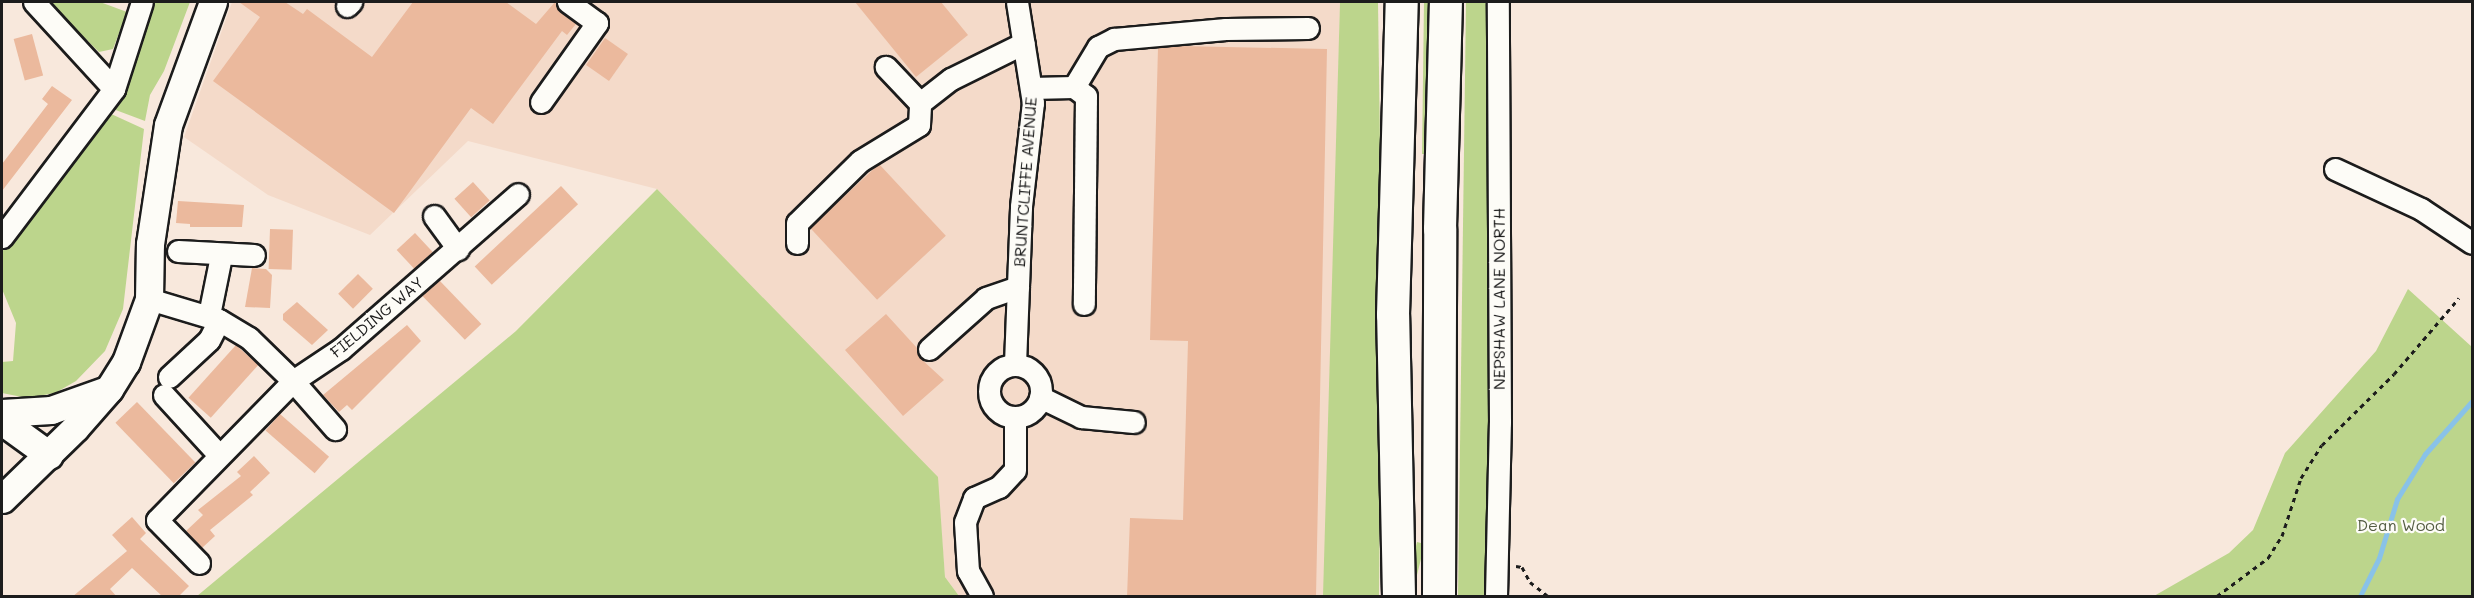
<!DOCTYPE html>
<style>
body{margin:0}
#map{position:relative;width:2474px;height:598px;overflow:hidden;background:#f8e8dc;font-family:Mali,sans-serif}
div>[style]{position:absolute}
[style*='--x']{left:calc(var(--x)*1px);top:calc(var(--y)*1px);width:calc(var(--w)*1px);rotate:calc(var(--a)*1deg)}
.built>*{inset:0;background:#f4dac9}
.green>*{inset:0;background:#bcd58c;transform-origin:0 0}
.stream>*{height:5px;margin:-2.5px;padding:0 2.5px;transform-origin:2.5px;border-radius:2.5px;background:#89c2e8}
.building>*{inset:0;background:#ebb99d;transform-origin:0 0}
.path>*{height:3px;margin-top:-1.5px;transform-origin:0;background:repeating-linear-gradient(90deg,#1c1c1c 0 4.5px,transparent 0 9px)}
.roads{filter:drop-shadow(2px 0 #1c1c1c) drop-shadow(-2px 0 #1c1c1c) drop-shadow(0 2px #1c1c1c) drop-shadow(0 -2px #1c1c1c)}
.minor>*{height:21px;margin:-10.5px;padding:0 10.5px;transform-origin:10.5px;border-radius:10.5px;background:#fdfcf7}
.minor>.ring{margin:-10.5px;padding:0;box-sizing:content-box;background:none;border:21px solid #fdfcf7;border-radius:50%}
.major>*{height:27px;margin:-13.5px;padding:0 13.5px;transform-origin:13.5px;border-radius:13.5px;background:#fdfcf7}
.highway>*{height:32px;margin:-16px;padding:0 16px;transform-origin:16px;border-radius:16px;background:#fdfcf7}
span{translate:-50% -50%;white-space:nowrap;text-align:center;line-height:1.15;-webkit-text-stroke:4.5px #fdfcf7;paint-order:stroke}
.street-label{font-size:16px;color:#1c1c1c}
.park-label{font-size:16px;color:#545d43}
.frame{position:absolute;inset:0;border:3px solid #1c1c1c;pointer-events:none}
</style>
<div id="map">
<div class="built">
<i style="clip-path:polygon(232px 2px,1340px 2px,1327px 596px,959px 596px,945px 577px,937px 477px,657px 189px,468px 141px,370px 235px,268px 195px,184px 137px)"></i>
</div>
<div class="green">
<i style="clip-path:polygon(48px 2px,100px 2px,127px 12px,113px 49px,99px 52px)"></i>
<i style="clip-path:polygon(151px 2px,190px 2px,164px 71px,150px 95px,145px 121px,113px 109px,112px 100px)"></i>
<i style="clip-path:polygon(1340px 2px,1378px 2px,1382px 285px,1379px 596px,1323px 596px)"></i>
<i style="clip-path:polygon(1424px 2px,1430px 2px,1427px 154px,1422px 154px)"></i>
<i style="clip-path:polygon(1466px 2px,1490px 2px,1490px 596px,1458px 596px)"></i>
<i style="clip-path:polygon(109px 113px,144px 129px,123px 309px,105px 351px,76px 381px,55px 393px,27px 398px,2px 393px,2px 362px,13px 361px,16px 323px,2px 289px,2px 252px,81px 145px)"></i>
<i style="clip-path:polygon(657px 189px,938px 477px,945px 577px,959px 596px,197px 596px,516px 331px)"></i>
<i style="clip-path:polygon(2408px 289px,2472px 347px,2472px 596px,2154px 596px,2229px 553px,2253px 530px,2285px 453px,2376px 351px)"></i>
<i style="left:1417px;top:542px;width:8px;height:54px;rotate:14deg"></i>
</div>
<div class="stream">
<i style="--x:2360;--y:596;--w:42;--a:-63.4"></i>
<i style="--x:2379;--y:558;--w:62;--a:-73"></i>
<i style="--x:2397;--y:499;--w:53;--a:-58.1"></i>
<i style="--x:2425;--y:454;--w:71;--a:-48.4"></i>
</div>
<div class="building">
<i style="clip-path:polygon(239px 2px,285px 2px,303px 14px,307px 9px,372px 57px,413px 2px,506px 2px,536px 24px,555px 2px,560px 12px,576px 24px,567px 35px,562px 31px,493px 124px,471px 108px,394px 213px,213px 81px,260px 17px)"></i>
<i style="clip-path:polygon(855px 2px,941px 2px,968px 35px,916px 77px)"></i>
<i style="left:32px;top:34px;width:43px;height:19px;rotate:75deg"></i>
<i style="left:605px;top:38px;width:28px;height:33px;rotate:35deg"></i>
<i style="clip-path:polygon(1180px 46px,1327px 49px,1316px 597px,1127px 597px,1130px 518px,1183px 520px,1188px 341px,1150px 340px,1158px 48px)"></i>
<i style="clip-path:polygon(52px 86px,72px 100px,2px 191px,2px 164px,48px 104px,42px 99px)"></i>
<i style="left:879px;top:164px;width:98px;height:94px;rotate:47deg"></i>
<i style="left:473px;top:182px;width:25px;height:25px;rotate:48deg"></i>
<i style="left:561px;top:186px;width:25px;height:118px;rotate:47deg"></i>
<i style="clip-path:polygon(178px 201px,244px 205px,242px 227px,190px 227px,190px 224px,176px 223px)"></i>
<i style="left:270px;top:229px;width:23px;height:40px;rotate:2deg"></i>
<i style="left:415px;top:233px;width:26px;height:25px;rotate:47deg"></i>
<i style="clip-path:polygon(252px 268px,266px 269px,272px 275px,270px 308px,245px 307px)"></i>
<i style="left:358px;top:274px;width:21px;height:28px;rotate:45deg"></i>
<i style="left:439px;top:280px;width:61px;height:23px;rotate:46deg"></i>
<i style="clip-path:polygon(297px 302px,328px 330px,312px 345px,283px 320px,283px 314px)"></i>
<i style="clip-path:polygon(886px 314px,917px 348px,919px 357px,944px 380px,903px 416px,845px 350px)"></i>
<i style="clip-path:polygon(407px 325px,421px 341px,352px 410px,347px 405px,339px 412px,323px 395px)"></i>
<i style="left:236px;top:345px;width:30px;height:71px;rotate:42deg"></i>
<i style="left:137px;top:402px;width:84px;height:30px;rotate:46deg"></i>
<i style="left:280px;top:414px;width:65px;height:22px;rotate:41deg"></i>
<i style="clip-path:polygon(254px 456px,270px 473px,250px 492px,253px 495px,210px 530px,215px 536px,202px 548px,186px 531px,203px 515px,198px 510px,241px 476px,237px 472px)"></i>
<i style="clip-path:polygon(132px 517px,146px 533px,140px 539px,189px 586px,178px 597px,163px 597px,132px 568px,110px 589px,117px 597px,72px 597px,127px 551px,112px 535px)"></i>
</div>
<div class="path">
<i style="--x:1516;--y:566;--w:6;--a:9"></i>
<i style="--x:1522;--y:567;--w:17;--a:62"></i>
<i style="--x:1530;--y:582;--w:23;--a:38"></i>
<i style="--x:2217;--y:596;--w:64;--a:-36.7"></i>
<i style="--x:2268;--y:558;--w:26;--a:-58"></i>
<i style="--x:2282;--y:536;--w:61;--a:-71.9"></i>
<i style="--x:2301;--y:478;--w:39;--a:-58"></i>
<i style="--x:2322;--y:445;--w:101;--a:-44.6"></i>
<i style="--x:2394;--y:374;--w:100;--a:-49.5"></i>
</div>
<div class="roads">
<div class="minor">
<i style="--x:34;--y:2;--w:118;--a:47.4"></i>
<i style="--x:347;--y:6;--w:6;--a:-45"></i>
<i style="--x:1074;--y:87;--w:47;--a:-59"></i>
<i style="--x:1098;--y:47;--w:18;--a:-27"></i>
<i style="--x:1114;--y:39;--w:112;--a:-5.1"></i>
<i style="--x:1226;--y:29;--w:82;--a:-0.7"></i>
<i style="--x:1031;--y:88;--w:43;--a:-1.3"></i>
<i style="--x:1074;--y:87;--w:15;--a:37"></i>
<i style="--x:1086;--y:96;--w:208;--a:90.6"></i>
<i style="--x:541;--y:102;--w:97;--a:-54.7"></i>
<i style="--x:597;--y:23;--w:36;--a:-144"></i>
<i style="--x:920;--y:103;--w:39;--a:-38"></i>
<i style="--x:951;--y:79;--w:81;--a:-26.3"></i>
<i style="--x:2335;--y:169;--w:95;--a:24.9"></i>
<i style="--x:2421;--y:209;--w:61;--a:33.7"></i>
<i style="--x:434;--y:216;--w:41;--a:54"></i>
<i style="--x:2;--y:237;--w:186;--a:-52.9"></i>
<i style="--x:114;--y:89;--w:91;--a:-72.2"></i>
<i style="--x:797;--y:243;--w:20;--a:-90"></i>
<i style="--x:797;--y:223;--w:88;--a:-44.5"></i>
<i style="--x:860;--y:161;--w:69;--a:-31.4"></i>
<i style="--x:919;--y:125;--w:22;--a:-87"></i>
<i style="--x:920;--y:103;--w:50;--a:-133.4"></i>
<i style="--x:178;--y:251;--w:76;--a:3"></i>
<i style="--x:149;--y:299;--w:73;--a:16.7"></i>
<i style="--x:219;--y:320;--w:35;--a:31"></i>
<i style="--x:249;--y:338;--w:62;--a:44.3"></i>
<i style="--x:293;--y:381;--w:58;--a:-33.7"></i>
<i style="--x:341;--y:349;--w:235;--a:-41.2"></i>
<i style="--x:209;--y:315;--w:60;--a:-78.5"></i>
<i style="--x:929;--y:349;--w:76;--a:-41.8"></i>
<i style="--x:986;--y:298;--w:34;--a:-19"></i>
<i style="--x:1015;--y:364;--w:158;--a:-87.8"></i>
<i style="--x:1021;--y:206;--w:104;--a:-83.4"></i>
<i style="--x:1033;--y:103;--w:102;--a:-99"></i>
<i class="ring" style="left:989px;top:365px;width:31px;height:31px"></i>
<i style="--x:169;--y:377;--w:54;--a:-42.8"></i>
<i style="--x:209;--y:340;--w:22;--a:-63"></i>
<i style="--x:164;--y:395;--w:81;--a:47.5"></i>
<i style="--x:1040;--y:397;--w:46;--a:26"></i>
<i style="--x:1081;--y:417;--w:53;--a:5.4"></i>
<i style="--x:199;--y:563;--w:60;--a:-134.3"></i>
<i style="--x:157;--y:520;--w:194;--a:-45.6"></i>
<i style="--x:293;--y:381;--w:64;--a:48.8"></i>
<i style="--x:982;--y:596;--w:29;--a:-119"></i>
<i style="--x:968;--y:571;--w:49;--a:-93.5"></i>
<i style="--x:965;--y:522;--w:26;--a:-69"></i>
<i style="--x:974;--y:498;--w:27;--a:-24"></i>
<i style="--x:999;--y:487;--w:23;--a:-47"></i>
<i style="--x:1015;--y:470;--w:53;--a:-90"></i>
<i style="--x:1496;--y:596;--w:174;--a:-88.7"></i>
<i style="--x:1500;--y:422;--w:420;--a:-90.3"></i>
</div>
<div class="major">
<i style="--x:2;--y:413;--w:49;--a:-3.5"></i>
<i style="--x:51;--y:410;--w:59;--a:-19.7"></i>
<i style="--x:2;--y:421;--w:58;--a:35.9"></i>
<i style="--x:2;--y:499;--w:102;--a:-44.2"></i>
<i style="--x:75;--y:428;--w:52;--a:-48.9"></i>
<i style="--x:109;--y:389;--w:32;--a:-58"></i>
<i style="--x:126;--y:362;--w:67;--a:-69.9"></i>
<i style="--x:149;--y:299;--w:55;--a:-89"></i>
<i style="--x:150;--y:244;--w:120;--a:-81.4"></i>
<i style="--x:168;--y:125;--w:131;--a:-69.9"></i>
</div>
<div class="highway">
<i style="--x:1399;--y:596;--w:281;--a:-91.2"></i>
<i style="--x:1393;--y:315;--w:313;--a:-88.4"></i>
<i style="--x:1439;--y:596;--w:367;--a:-89.8"></i>
<i style="--x:1440;--y:229;--w:227;--a:-88.5"></i>
</div>
</div>
<div class="street-label">
<span style="left:1025px;top:182px;rotate:-86deg">BRUNTCLIFFE AVENUE</span>
<span style="left:1499px;top:299px;rotate:-90deg">NEPSHAW LANE NORTH</span>
<span style="left:377px;top:317px;rotate:-40deg">FIELDING WAY</span>
</div>
<div class="park-label">
<span style="left:2401px;top:525px">Dean Wood</span>
</div>
<div class="frame"></div>
</div>
